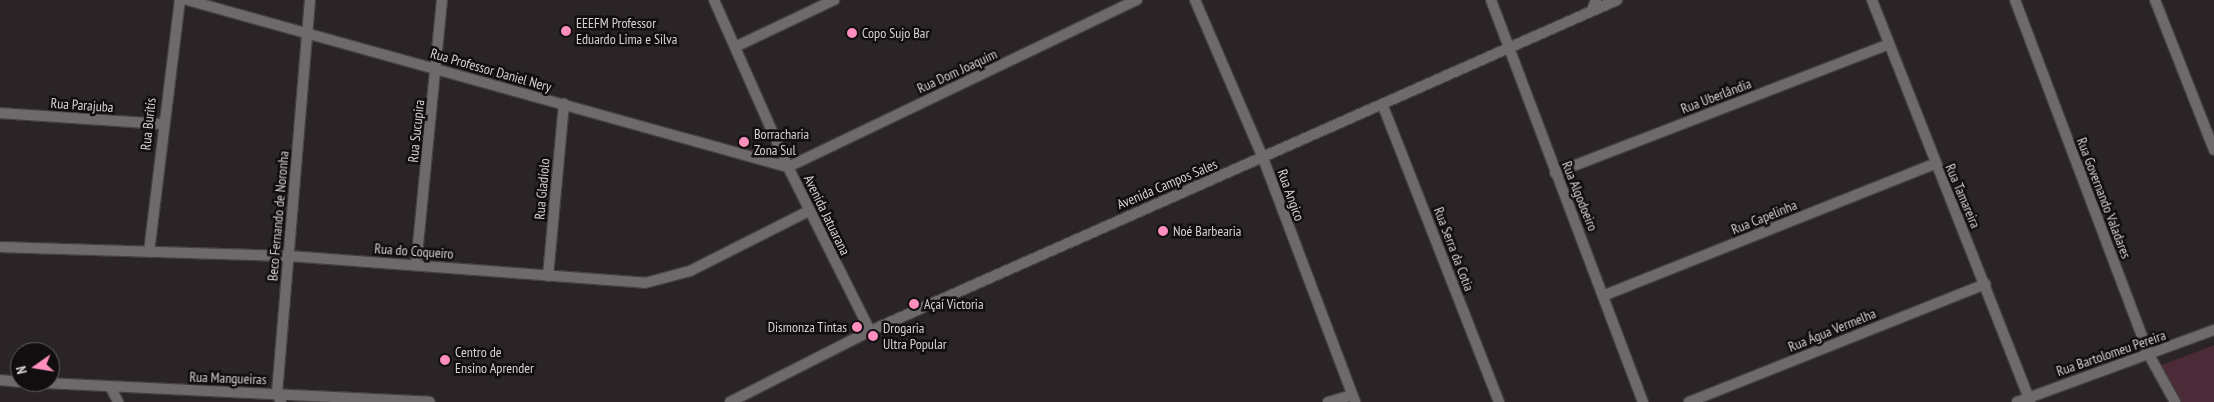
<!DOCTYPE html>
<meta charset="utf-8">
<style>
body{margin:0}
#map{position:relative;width:2214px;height:402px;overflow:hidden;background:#2b2426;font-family:"PT Sans Narrow",sans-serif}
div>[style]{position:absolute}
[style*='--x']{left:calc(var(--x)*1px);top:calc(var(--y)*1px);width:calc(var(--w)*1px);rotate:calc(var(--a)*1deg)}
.green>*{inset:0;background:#4b2b38}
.roads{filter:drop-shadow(1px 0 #464042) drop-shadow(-1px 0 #464042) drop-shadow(0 1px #464042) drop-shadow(0 -1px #464042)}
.minor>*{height:10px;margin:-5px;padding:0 5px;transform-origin:5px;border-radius:5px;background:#6e6a6c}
.tertiary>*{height:10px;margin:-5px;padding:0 5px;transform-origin:5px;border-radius:5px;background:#6e6a6c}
.dots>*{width:14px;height:14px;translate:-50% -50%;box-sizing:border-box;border:2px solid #110e0f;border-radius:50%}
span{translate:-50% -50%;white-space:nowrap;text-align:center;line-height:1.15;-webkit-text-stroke:5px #110e0f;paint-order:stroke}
.poi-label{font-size:14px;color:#d6d2d3}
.left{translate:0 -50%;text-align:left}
.right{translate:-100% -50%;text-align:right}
.street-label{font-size:14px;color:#d6d2d3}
.north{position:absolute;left:10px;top:342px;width:50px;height:50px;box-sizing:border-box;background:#110e0f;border:1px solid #605c5d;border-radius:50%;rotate:257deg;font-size:14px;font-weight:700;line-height:20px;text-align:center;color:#d6d2d3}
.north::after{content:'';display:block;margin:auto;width:18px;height:22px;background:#fe8ebd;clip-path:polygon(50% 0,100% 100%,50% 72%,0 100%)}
</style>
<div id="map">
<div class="green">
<i style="clip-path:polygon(2214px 345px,2214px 402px,2176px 402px,2152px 369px)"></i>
</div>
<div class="roads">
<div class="minor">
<i style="--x:187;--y:0;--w:624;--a:15.53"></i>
<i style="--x:788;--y:167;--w:387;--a:-25.6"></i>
<i style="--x:1195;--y:0;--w:172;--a:66.7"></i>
<i style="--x:1263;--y:158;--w:261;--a:69.3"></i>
<i style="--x:1491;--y:0;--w:430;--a:69.3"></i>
<i style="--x:1872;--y:0;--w:432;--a:68.5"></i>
<i style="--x:2015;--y:0;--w:379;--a:69.3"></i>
<i style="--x:2149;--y:355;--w:54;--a:61"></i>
<i style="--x:2155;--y:0;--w:161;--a:68.5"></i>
<i style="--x:1592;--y:10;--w:11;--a:-68"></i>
<i style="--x:735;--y:47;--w:110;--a:-25.4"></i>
<i style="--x:1383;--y:106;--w:318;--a:68.6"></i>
<i style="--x:0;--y:113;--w:161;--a:3.9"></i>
<i style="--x:1555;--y:173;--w:356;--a:-21.1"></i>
<i style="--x:0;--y:247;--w:289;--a:1.8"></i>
<i style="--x:289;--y:256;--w:357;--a:4.3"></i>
<i style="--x:645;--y:283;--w:47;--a:-14.9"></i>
<i style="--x:690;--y:271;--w:133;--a:-26.8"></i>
<i style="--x:149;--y:252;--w:254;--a:-83"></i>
<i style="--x:416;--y:265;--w:266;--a:-84.4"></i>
<i style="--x:548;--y:276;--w:173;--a:-84.7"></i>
<i style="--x:1605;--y:295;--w:355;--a:-21.7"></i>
<i style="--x:0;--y:380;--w:20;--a:6"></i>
<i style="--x:25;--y:382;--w:405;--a:2.8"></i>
<i style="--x:111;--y:388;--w:16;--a:63"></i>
<i style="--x:281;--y:402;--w:10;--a:-114"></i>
<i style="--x:277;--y:393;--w:394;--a:-85.2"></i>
<i style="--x:1328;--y:402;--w:25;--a:-16"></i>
<i style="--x:1689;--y:402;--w:319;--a:-21.7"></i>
<i style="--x:2017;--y:402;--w:210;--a:-20.1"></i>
</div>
<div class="tertiary">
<i style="--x:714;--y:0;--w:183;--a:66.1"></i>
<i style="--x:788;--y:167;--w:183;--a:63.4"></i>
<i style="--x:730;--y:402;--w:157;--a:-26.9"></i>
<i style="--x:870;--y:331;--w:817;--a:-23.9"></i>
</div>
</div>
<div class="dots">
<i style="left:566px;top:31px;background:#fe8ebd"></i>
<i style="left:852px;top:33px;background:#fe8ebd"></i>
<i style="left:744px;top:142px;background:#fe8ebd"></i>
<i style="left:1163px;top:231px;background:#fe8ebd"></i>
<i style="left:914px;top:304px;background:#fe8ebd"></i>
<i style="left:857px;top:327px;background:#fe8ebd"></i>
<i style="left:873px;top:336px;background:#fe8ebd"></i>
<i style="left:445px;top:360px;background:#fe8ebd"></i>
</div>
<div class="poi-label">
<span class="left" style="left:576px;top:31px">EEEFM Professor<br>Eduardo Lima e Silva</span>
<span class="left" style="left:862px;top:33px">Copo Sujo Bar</span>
<span class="left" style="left:754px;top:142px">Borracharia<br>Zona Sul</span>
<span class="left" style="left:1173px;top:231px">Noé Barbearia</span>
<span class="left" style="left:924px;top:304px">Açaí Victoria</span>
<span class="right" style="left:847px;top:327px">Dismonza Tintas</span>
<span class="left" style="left:883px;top:336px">Drogaria<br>Ultra Popular</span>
<span class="left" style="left:455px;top:360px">Centro de<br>Ensino Aprender</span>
</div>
<div class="street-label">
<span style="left:491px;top:70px;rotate:16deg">Rua Professor Daniel Nery</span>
<span style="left:957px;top:71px;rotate:-25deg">Rua Dom Joaquim</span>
<span style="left:1716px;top:96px;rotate:-21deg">Rua Uberlândia</span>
<span style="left:82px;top:105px;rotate:4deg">Rua Parajuba</span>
<span style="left:148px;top:124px;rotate:-84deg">Rua Buritís</span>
<span style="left:416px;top:131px;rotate:-84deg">Rua Sucupira</span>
<span style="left:1167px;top:184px;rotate:-23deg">Avenida Campos Sales</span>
<span style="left:542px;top:189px;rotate:-85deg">Rua Gladíolo</span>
<span style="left:1291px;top:195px;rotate:70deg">Rua Angico</span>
<span style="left:1580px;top:196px;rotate:68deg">Rua Algodoeiro</span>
<span style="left:1963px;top:196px;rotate:67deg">Rua Tamareira</span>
<span style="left:2104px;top:198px;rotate:69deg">Rua Governando Valadares</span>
<span style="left:827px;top:215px;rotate:64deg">Avenida Jatuarana</span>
<span style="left:278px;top:216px;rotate:-85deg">Beco Fernando de Noronha</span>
<span style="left:1764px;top:217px;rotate:-22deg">Rua Capelinha</span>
<span style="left:1454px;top:249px;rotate:69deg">Rua Serra da Cotia</span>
<span style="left:414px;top:251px;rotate:4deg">Rua do Coqueiro</span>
<span style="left:1832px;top:330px;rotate:-22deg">Rua Água Vermelha</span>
<span style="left:2111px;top:353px;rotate:-19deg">Rua Bartolomeu Pereira</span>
<span style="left:228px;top:378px;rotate:2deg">Rua Mangueiras</span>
</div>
<div class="north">N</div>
</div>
